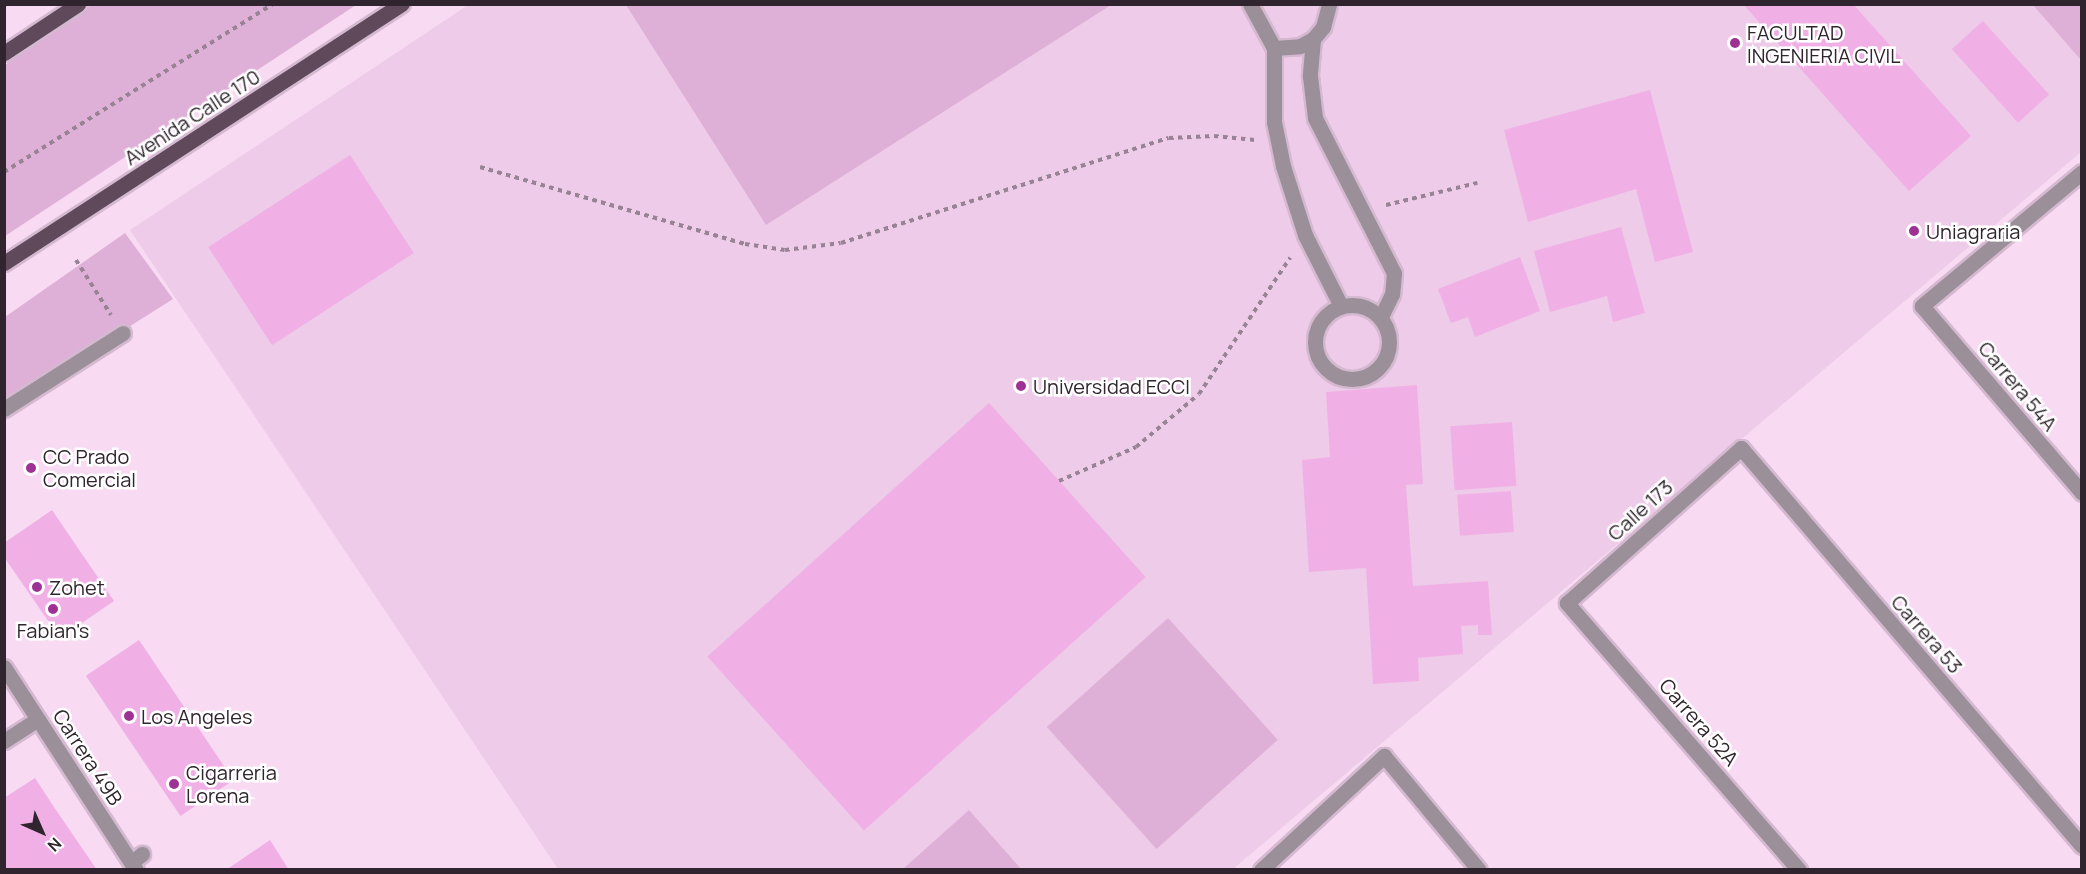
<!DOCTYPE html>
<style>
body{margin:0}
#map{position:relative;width:2086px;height:874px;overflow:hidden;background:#f8daf3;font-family:Manrope,sans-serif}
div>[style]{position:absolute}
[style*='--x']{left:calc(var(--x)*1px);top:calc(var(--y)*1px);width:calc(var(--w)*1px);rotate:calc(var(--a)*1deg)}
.built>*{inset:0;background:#eecbe8}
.green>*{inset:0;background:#deb0d7;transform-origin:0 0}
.building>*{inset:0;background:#f0b0e6;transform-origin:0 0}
.path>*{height:4px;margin-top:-2px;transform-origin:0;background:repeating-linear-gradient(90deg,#988395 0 4.5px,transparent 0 9px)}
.roads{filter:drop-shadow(2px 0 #d4b9d0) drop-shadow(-2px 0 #d4b9d0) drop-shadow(0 2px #d4b9d0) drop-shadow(0 -2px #d4b9d0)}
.service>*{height:15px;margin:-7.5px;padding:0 7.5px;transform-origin:7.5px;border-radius:7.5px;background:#9b8f99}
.service>.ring{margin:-7.5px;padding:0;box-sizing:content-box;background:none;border:15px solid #9b8f99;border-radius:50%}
.minor>*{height:15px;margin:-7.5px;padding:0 7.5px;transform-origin:7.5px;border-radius:7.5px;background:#9b8f99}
.tertiary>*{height:15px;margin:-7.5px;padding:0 7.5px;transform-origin:7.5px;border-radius:7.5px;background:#9b8f99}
.primary>*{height:15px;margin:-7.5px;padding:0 7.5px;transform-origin:7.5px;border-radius:7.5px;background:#5f495b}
.dots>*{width:16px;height:16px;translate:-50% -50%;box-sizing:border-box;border:3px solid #fff;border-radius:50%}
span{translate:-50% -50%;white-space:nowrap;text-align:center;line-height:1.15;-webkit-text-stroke:5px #fff;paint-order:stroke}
.poi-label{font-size:20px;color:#30252e}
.left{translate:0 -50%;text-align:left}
.street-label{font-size:20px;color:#30252e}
.frame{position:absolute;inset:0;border:6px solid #30252e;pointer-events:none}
.north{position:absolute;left:12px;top:802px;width:60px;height:60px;-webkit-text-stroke:4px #fff;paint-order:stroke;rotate:135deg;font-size:16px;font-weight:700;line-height:24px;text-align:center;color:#30252e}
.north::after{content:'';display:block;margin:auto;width:21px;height:27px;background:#30252e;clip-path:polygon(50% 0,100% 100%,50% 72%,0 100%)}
</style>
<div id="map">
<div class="built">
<i style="clip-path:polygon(468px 5px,2081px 5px,2081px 152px,1233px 869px,558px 869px,130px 230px)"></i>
</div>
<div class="green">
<i style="clip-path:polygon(92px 4px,356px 4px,356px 5px,5px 236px,5px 65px)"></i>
<i style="clip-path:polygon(626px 5px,1111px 5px,766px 225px)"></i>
<i style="clip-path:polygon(2033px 5px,2081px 5px,2081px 60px)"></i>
<i style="clip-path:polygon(125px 233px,173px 299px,5px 405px,5px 317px)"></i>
<i style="left:1168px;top:618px;width:164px;height:163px;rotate:48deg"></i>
<i style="clip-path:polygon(969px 810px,1021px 869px,902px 869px,903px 869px)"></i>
</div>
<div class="building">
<i style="clip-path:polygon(1743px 4px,1853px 4px,1971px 136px,1909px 191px)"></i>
<i style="left:1983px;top:21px;width:99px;height:42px;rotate:48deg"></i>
<i style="clip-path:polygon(1650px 90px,1693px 252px,1655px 262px,1636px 189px,1528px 222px,1504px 130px)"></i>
<i style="left:350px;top:155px;width:117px;height:169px;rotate:57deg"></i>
<i style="clip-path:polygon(1621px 227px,1645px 313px,1613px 322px,1607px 296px,1550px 312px,1534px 251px)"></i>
<i style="clip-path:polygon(1520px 257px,1540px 311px,1475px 337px,1468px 317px,1451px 323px,1438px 289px)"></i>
<i style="clip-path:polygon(1417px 385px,1423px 484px,1406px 485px,1413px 586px,1488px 581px,1492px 635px,1478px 635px,1478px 625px,1461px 626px,1463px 654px,1418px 658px,1419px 681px,1373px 684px,1366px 568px,1309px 572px,1302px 460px,1330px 457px,1326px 392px)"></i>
<i style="left:989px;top:403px;width:234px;height:379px;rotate:48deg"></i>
<i style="left:1512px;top:422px;width:64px;height:62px;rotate:86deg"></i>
<i style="left:1511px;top:491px;width:41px;height:54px;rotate:86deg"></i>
<i style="clip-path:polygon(52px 510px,114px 601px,60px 638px,4px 557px,4px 543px)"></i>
<i style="left:139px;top:640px;width:169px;height:64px;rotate:56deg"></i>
<i style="clip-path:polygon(35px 778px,54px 807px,97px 870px,4px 870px,4px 798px)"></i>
<i style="clip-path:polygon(270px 840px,289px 870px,226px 870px)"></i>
</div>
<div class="path">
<i style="--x:4;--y:6;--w:3;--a:-45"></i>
<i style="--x:480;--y:167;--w:276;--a:16.2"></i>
<i style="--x:745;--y:244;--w:40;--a:8.5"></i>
<i style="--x:785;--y:250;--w:56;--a:-7.1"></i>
<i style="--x:841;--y:243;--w:344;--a:-17.8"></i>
<i style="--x:1169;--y:138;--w:45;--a:-2.5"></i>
<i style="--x:1214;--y:136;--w:41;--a:5.6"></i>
<i style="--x:4;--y:172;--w:317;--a:-32"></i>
<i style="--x:1386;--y:205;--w:94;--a:-13.6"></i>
<i style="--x:76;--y:260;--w:65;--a:57.5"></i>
<i style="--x:1059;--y:481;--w:84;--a:-23.8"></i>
<i style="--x:1136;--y:447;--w:82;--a:-40.1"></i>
<i style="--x:1199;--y:394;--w:164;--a:-56.2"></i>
</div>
<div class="roads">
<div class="service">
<i style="--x:1250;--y:4;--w:50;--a:61.4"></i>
<i style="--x:1274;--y:48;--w:26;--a:-4"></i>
<i style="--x:1300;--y:46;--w:15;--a:-28"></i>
<i style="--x:1313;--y:39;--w:16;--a:-50"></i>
<i style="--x:1323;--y:27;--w:24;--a:-75"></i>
<i style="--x:1313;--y:39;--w:37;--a:95"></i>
<i style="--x:1310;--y:76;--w:42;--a:83.2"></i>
<i style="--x:1315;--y:118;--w:174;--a:63"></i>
<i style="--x:1394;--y:273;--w:21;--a:95"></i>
<i style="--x:1392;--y:294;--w:25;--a:116"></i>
<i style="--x:1274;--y:48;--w:74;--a:90"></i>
<i style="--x:1274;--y:122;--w:45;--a:78.4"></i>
<i style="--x:1283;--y:166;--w:72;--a:72.3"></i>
<i style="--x:1305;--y:235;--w:80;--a:63.1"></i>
<i class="ring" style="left:1315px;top:305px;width:59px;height:59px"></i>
<i style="--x:132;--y:862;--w:13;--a:-39"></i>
</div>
<div class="minor">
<i style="--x:2082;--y:172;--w:209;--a:140.1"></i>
<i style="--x:1922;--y:306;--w:246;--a:49.4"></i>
<i style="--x:4;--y:409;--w:141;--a:-32.6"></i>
<i style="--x:4;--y:741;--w:40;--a:-32.9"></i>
<i style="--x:1261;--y:870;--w:168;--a:-42.8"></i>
<i style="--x:1384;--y:756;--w:148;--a:50.2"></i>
<i style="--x:1799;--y:870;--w:354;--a:-131"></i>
<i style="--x:1567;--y:603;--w:233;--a:-41.7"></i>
<i style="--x:1741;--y:448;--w:524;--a:49.41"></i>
</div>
<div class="tertiary">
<i style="--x:4;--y:667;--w:242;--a:57"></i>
</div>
<div class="primary">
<i style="--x:4;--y:53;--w:89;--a:-33.5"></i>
<i style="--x:4;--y:263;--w:475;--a:-33.1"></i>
</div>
</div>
<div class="dots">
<i style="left:1735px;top:43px;background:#9d3294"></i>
<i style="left:1914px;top:231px;background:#9d3294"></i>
<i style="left:1021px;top:386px;background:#9d3294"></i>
<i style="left:31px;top:468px;background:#9d3294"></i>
<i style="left:37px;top:587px;background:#9d3294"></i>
<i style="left:53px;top:609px;background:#9d3294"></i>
<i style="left:129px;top:716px;background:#9d3294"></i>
<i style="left:174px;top:784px;background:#9d3294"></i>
</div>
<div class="poi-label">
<span class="left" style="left:1747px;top:44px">FACULTAD<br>INGENIERIA CIVIL</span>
<span class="left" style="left:1926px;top:231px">Uniagraria</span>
<span class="left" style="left:1033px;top:386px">Universidad ECCI</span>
<span class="left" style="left:43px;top:468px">CC Prado<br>Comercial</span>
<span class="left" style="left:49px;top:587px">Zohet</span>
<span style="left:53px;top:630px">Fabian's</span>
<span class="left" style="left:141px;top:716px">Los Angeles</span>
<span class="left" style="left:186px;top:784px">Cigarreria<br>Lorena</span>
</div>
<div class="street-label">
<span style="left:192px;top:117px;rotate:-33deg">Avenida Calle 170</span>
<span style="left:2018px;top:386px;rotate:50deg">Carrera 54A</span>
<span style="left:1640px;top:510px;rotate:-42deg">Calle 173</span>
<span style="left:1927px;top:634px;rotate:49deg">Carrera 53</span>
<span style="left:1699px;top:722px;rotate:49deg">Carrera 52A</span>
<span style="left:88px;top:757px;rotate:57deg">Carrera 49B</span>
</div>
<div class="frame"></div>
<div class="north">N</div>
</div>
